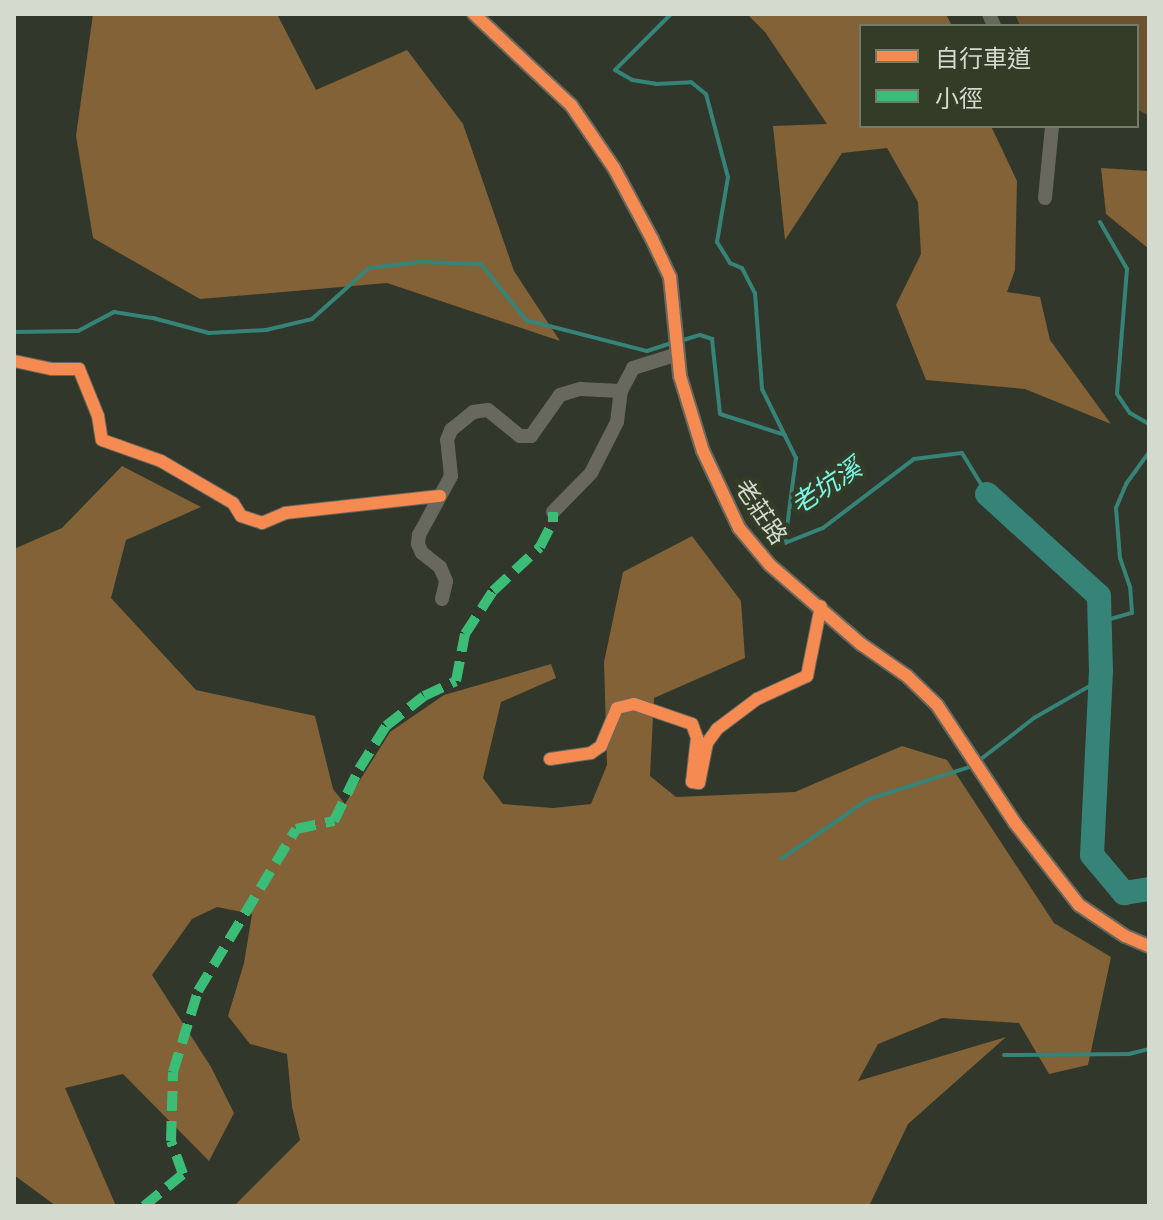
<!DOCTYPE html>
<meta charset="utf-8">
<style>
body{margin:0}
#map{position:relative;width:1163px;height:1220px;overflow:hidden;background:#31372b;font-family:Merriweather,"Noto Sans TC",serif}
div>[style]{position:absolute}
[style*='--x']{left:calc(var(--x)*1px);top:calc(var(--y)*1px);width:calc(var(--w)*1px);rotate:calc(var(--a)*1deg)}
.green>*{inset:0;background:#6c522f}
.forest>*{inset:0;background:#826236}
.stream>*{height:4px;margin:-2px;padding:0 2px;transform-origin:2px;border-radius:2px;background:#368378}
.river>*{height:24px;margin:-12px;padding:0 12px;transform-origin:12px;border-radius:12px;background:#368378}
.minor>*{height:14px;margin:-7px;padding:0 7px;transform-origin:7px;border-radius:7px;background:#69685f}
.tertiary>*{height:16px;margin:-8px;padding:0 8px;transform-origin:8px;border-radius:8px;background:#69685f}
.quiet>*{height:10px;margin-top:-5px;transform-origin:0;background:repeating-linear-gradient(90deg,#3abd76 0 20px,transparent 0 30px)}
.cycleway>*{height:12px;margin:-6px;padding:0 6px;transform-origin:6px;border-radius:6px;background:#f68b52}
span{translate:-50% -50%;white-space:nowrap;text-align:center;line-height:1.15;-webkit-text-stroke:8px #323c26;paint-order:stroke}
.street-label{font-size:24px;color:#d4dacd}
.water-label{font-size:26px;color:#7cf5e6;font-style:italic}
.frame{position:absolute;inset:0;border:16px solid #d4dacd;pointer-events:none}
.legend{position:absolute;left:859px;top:24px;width:280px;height:104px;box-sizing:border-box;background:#323c26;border:2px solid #737b69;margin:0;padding:10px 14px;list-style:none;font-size:24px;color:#d4dacd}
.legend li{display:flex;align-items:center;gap:16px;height:40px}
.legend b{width:40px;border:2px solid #737b69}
</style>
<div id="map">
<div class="green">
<i style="clip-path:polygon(1015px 14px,1149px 14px,1149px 116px,1137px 109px,1137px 26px,1020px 26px)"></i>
</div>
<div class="forest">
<i style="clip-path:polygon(93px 14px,277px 14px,316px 90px,407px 50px,463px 124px,514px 271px,560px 341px,387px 283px,200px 299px,93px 238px,76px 136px)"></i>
<i style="clip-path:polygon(747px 14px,946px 14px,952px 26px,861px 26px,861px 126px,991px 126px,1017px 181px,1015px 270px,1007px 292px,1040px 297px,1050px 340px,1111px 424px,1025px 389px,926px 380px,896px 305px,921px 254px,918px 202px,887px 148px,842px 153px,785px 240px,773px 126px,827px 124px,765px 32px)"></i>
<i style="clip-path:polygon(1101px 168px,1149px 171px,1149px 249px,1106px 214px)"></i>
<i style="clip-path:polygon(122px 466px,201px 507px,126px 540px,111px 598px,196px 690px,315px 716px,333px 789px,345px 804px,390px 732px,444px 695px,551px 664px,556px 678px,501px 702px,483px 778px,503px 804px,553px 808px,591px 804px,607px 765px,604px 662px,623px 572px,692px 536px,741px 601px,745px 658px,654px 698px,650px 776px,676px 797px,795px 792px,902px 746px,947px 760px,1054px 923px,1111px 957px,1088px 1065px,1049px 1074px,1019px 1023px,942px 1018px,878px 1044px,858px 1081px,1006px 1037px,908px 1124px,869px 1206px,234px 1206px,300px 1140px,292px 1107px,287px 1054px,250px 1044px,228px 1016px,244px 963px,252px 914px,217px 907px,192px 919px,152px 975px,211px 1067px,234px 1113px,209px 1161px,123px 1074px,65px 1088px,116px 1206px,56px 1206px,14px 1175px,14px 549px,62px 528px)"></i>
</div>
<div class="stream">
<i style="--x:671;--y:14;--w:79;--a:135"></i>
<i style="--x:615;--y:70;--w:20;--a:30"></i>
<i style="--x:632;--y:80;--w:24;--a:9"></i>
<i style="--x:656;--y:84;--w:35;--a:-3"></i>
<i style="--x:691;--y:82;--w:19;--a:39"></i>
<i style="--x:706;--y:94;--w:86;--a:75.2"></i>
<i style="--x:728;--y:177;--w:66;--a:99.6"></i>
<i style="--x:717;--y:242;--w:25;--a:58"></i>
<i style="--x:730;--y:263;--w:13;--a:23"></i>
<i style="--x:742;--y:268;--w:28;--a:63"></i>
<i style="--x:755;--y:293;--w:96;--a:85.8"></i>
<i style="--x:762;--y:389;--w:77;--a:63.8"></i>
<i style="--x:796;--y:458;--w:86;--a:97.4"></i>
<i style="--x:785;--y:543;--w:41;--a:-21.5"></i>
<i style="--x:823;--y:528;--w:114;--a:-37.2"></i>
<i style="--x:914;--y:459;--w:48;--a:-7.1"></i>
<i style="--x:962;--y:453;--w:48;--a:58.6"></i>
<i style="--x:1100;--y:222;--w:54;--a:60.1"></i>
<i style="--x:1127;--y:269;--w:125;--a:94.6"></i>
<i style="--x:1117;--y:394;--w:23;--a:56"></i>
<i style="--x:1130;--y:413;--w:22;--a:30"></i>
<i style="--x:14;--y:332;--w:64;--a:-0.9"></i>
<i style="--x:78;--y:331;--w:41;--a:-27.8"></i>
<i style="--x:114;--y:312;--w:39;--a:9"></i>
<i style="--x:153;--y:318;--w:58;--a:15"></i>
<i style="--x:209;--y:333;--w:57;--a:-3"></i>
<i style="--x:266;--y:330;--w:47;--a:-13.4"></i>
<i style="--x:312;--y:319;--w:76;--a:-41.8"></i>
<i style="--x:369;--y:268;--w:51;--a:-6.7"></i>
<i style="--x:420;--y:262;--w:61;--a:1.9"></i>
<i style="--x:481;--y:264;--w:72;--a:51.2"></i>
<i style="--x:526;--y:320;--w:125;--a:14.4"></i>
<i style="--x:647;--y:351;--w:25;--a:-18"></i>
<i style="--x:680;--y:341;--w:21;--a:-17"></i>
<i style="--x:700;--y:335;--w:13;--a:18"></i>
<i style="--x:712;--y:339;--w:75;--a:83.9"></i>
<i style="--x:720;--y:414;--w:68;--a:17.9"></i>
<i style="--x:1100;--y:622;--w:33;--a:-16"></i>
<i style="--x:1132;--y:613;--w:26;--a:-94"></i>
<i style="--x:1130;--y:587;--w:31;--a:-109"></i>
<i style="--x:1120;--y:558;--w:50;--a:-94.6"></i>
<i style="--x:1116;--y:508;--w:26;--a:-67"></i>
<i style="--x:1126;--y:484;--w:39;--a:-54"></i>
<i style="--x:981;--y:759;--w:67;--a:-37.7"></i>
<i style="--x:1034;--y:718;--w:76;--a:-29.9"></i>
<i style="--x:781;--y:859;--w:107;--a:-34.3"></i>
<i style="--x:869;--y:799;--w:106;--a:-17.6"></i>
<i style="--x:1004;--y:1055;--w:125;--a:-0.5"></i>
<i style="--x:1129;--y:1054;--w:21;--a:-14"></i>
</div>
<div class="river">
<i style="--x:987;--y:494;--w:151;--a:42.3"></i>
<i style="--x:1099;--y:596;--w:75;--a:88.5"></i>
<i style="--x:1101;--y:671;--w:184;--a:92.8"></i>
<i style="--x:1092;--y:855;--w:50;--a:49.9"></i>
<i style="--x:1124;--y:893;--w:25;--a:-9"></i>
</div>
<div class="minor">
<i style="--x:989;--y:14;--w:13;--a:67"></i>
<i style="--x:1045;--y:198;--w:72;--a:-84.4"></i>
<i style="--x:14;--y:361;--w:39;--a:12"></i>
<i style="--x:52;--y:369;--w:27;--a:0"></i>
<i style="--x:79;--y:369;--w:51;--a:68"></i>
<i style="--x:98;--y:416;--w:24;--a:81"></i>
<i style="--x:102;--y:440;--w:63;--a:19.6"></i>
<i style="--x:161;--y:461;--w:83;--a:30.3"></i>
<i style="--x:233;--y:503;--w:15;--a:58"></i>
<i style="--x:241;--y:516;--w:22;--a:18"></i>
<i style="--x:262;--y:523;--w:25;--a:-23"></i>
<i style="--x:285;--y:513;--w:156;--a:-6.3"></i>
<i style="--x:553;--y:512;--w:54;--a:-45.7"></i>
<i style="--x:591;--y:473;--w:57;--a:-63"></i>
<i style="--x:617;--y:422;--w:31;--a:-83"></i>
<i style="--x:442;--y:599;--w:18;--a:-77"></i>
<i style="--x:446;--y:581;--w:15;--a:-113"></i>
<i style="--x:440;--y:567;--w:23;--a:-142"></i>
<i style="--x:422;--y:553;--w:10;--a:-114"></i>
<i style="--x:418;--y:544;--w:9;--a:-84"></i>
<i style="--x:419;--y:535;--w:67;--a:-61.5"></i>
<i style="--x:451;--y:476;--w:36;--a:-96"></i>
<i style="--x:447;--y:440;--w:11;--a:-68"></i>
<i style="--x:451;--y:430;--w:28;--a:-39"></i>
<i style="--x:473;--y:412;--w:15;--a:-8"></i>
<i style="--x:488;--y:410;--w:41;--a:39.1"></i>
<i style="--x:520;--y:436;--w:11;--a:0"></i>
<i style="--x:531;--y:436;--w:50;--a:-54.7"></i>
<i style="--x:560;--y:395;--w:21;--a:-17"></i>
<i style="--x:580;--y:389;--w:41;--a:2.8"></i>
<i style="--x:621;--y:391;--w:26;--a:-62"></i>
<i style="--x:633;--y:368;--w:47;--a:-17.3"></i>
<i style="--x:550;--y:759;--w:41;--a:-8.3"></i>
<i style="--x:591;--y:753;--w:12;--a:-35"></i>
<i style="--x:601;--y:746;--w:41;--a:-67.2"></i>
<i style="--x:617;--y:708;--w:17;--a:-13"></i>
<i style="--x:634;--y:704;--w:61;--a:19"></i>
<i style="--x:692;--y:724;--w:15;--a:70"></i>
<i style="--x:697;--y:738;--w:44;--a:96.5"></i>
<i style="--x:692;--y:782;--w:7;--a:8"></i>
<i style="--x:699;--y:783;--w:41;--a:-78.7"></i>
<i style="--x:707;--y:743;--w:17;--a:-54"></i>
<i style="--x:717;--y:729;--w:50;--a:-36.9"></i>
<i style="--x:757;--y:699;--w:55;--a:-24.7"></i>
<i style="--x:807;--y:676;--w:71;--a:-78.7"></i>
</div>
<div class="tertiary">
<i style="--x:474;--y:14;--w:133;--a:43.2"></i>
<i style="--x:571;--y:105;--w:76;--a:55.7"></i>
<i style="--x:614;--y:168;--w:81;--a:61.8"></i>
<i style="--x:652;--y:239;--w:42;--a:64.7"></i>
<i style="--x:670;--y:277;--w:100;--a:84.2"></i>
<i style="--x:680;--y:376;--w:78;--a:73"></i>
<i style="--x:703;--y:451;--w:85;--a:64.9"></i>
<i style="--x:739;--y:528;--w:48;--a:50"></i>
<i style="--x:770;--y:565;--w:121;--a:41"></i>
<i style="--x:861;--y:644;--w:56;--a:34.8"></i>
<i style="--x:907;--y:676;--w:42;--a:44"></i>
<i style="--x:937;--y:705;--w:141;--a:56.5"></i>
<i style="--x:1015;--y:823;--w:104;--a:52"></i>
<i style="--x:1079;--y:905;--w:55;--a:34"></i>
<i style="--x:1125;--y:936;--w:26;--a:23"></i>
</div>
<div class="quiet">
<i style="--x:144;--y:1206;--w:50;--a:-39.4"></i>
<i style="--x:183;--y:1174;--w:35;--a:-110"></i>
<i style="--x:171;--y:1141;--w:69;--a:-88.3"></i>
<i style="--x:173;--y:1072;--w:85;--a:-72.8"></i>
<i style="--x:198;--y:991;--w:189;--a:-58.8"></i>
<i style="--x:296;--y:829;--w:39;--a:-12"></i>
<i style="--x:334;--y:821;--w:58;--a:-64.3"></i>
<i style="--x:359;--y:769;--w:51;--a:-57.9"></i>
<i style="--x:386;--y:726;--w:48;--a:-38.3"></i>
<i style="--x:424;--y:696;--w:35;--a:-25"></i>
<i style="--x:456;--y:681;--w:48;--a:-79.2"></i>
<i style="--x:465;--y:634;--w:51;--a:-56.9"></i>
<i style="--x:493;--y:591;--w:64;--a:-43.1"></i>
<i style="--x:540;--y:547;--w:28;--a:-63"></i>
<i style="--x:553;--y:522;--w:10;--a:-90"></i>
</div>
<div class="cycleway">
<i style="--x:474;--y:14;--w:133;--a:43.2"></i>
<i style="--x:571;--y:105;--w:76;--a:55.7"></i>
<i style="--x:614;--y:168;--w:81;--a:61.8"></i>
<i style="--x:652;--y:239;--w:42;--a:64.7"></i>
<i style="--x:670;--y:277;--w:100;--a:84.2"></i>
<i style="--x:680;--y:376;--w:78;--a:73"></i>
<i style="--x:703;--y:451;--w:85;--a:64.9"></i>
<i style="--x:739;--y:528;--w:48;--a:50"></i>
<i style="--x:770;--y:565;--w:121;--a:41"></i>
<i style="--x:861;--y:644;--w:56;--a:34.8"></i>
<i style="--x:907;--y:676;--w:42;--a:44"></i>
<i style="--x:937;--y:705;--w:141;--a:56.5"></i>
<i style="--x:1015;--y:823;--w:104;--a:52"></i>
<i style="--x:1079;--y:905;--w:55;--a:34"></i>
<i style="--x:1125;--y:936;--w:26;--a:23"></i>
<i style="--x:14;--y:361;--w:39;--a:12"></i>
<i style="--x:52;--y:369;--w:27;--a:0"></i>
<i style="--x:79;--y:369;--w:51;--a:68"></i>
<i style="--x:98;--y:416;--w:24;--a:81"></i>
<i style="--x:102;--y:440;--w:63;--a:19.6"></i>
<i style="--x:161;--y:461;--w:83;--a:30.3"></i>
<i style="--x:233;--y:503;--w:15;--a:58"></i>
<i style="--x:241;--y:516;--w:22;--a:18"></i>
<i style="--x:262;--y:523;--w:25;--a:-23"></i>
<i style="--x:285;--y:513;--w:156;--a:-6.3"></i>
<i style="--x:550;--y:759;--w:41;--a:-8.3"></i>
<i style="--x:591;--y:753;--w:12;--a:-35"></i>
<i style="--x:601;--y:746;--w:41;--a:-67.2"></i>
<i style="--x:617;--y:708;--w:17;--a:-13"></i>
<i style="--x:634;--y:704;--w:61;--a:19"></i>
<i style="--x:692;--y:724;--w:15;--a:70"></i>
<i style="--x:697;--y:738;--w:44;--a:96.5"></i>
<i style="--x:692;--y:782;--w:7;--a:8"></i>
<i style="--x:699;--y:783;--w:41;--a:-78.7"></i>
<i style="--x:707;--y:743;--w:17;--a:-54"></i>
<i style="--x:717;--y:729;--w:50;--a:-36.9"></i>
<i style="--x:757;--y:699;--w:55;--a:-24.7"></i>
<i style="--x:807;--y:676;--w:71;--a:-78.7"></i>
</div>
<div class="street-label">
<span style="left:761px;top:512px;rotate:56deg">老莊路</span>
</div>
<div class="water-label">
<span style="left:826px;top:486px;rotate:-33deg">老坑溪</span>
</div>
<div class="frame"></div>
<ul class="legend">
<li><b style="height:10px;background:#f68b52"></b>自行車道</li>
<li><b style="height:10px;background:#3abd76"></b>小徑</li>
</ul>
</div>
